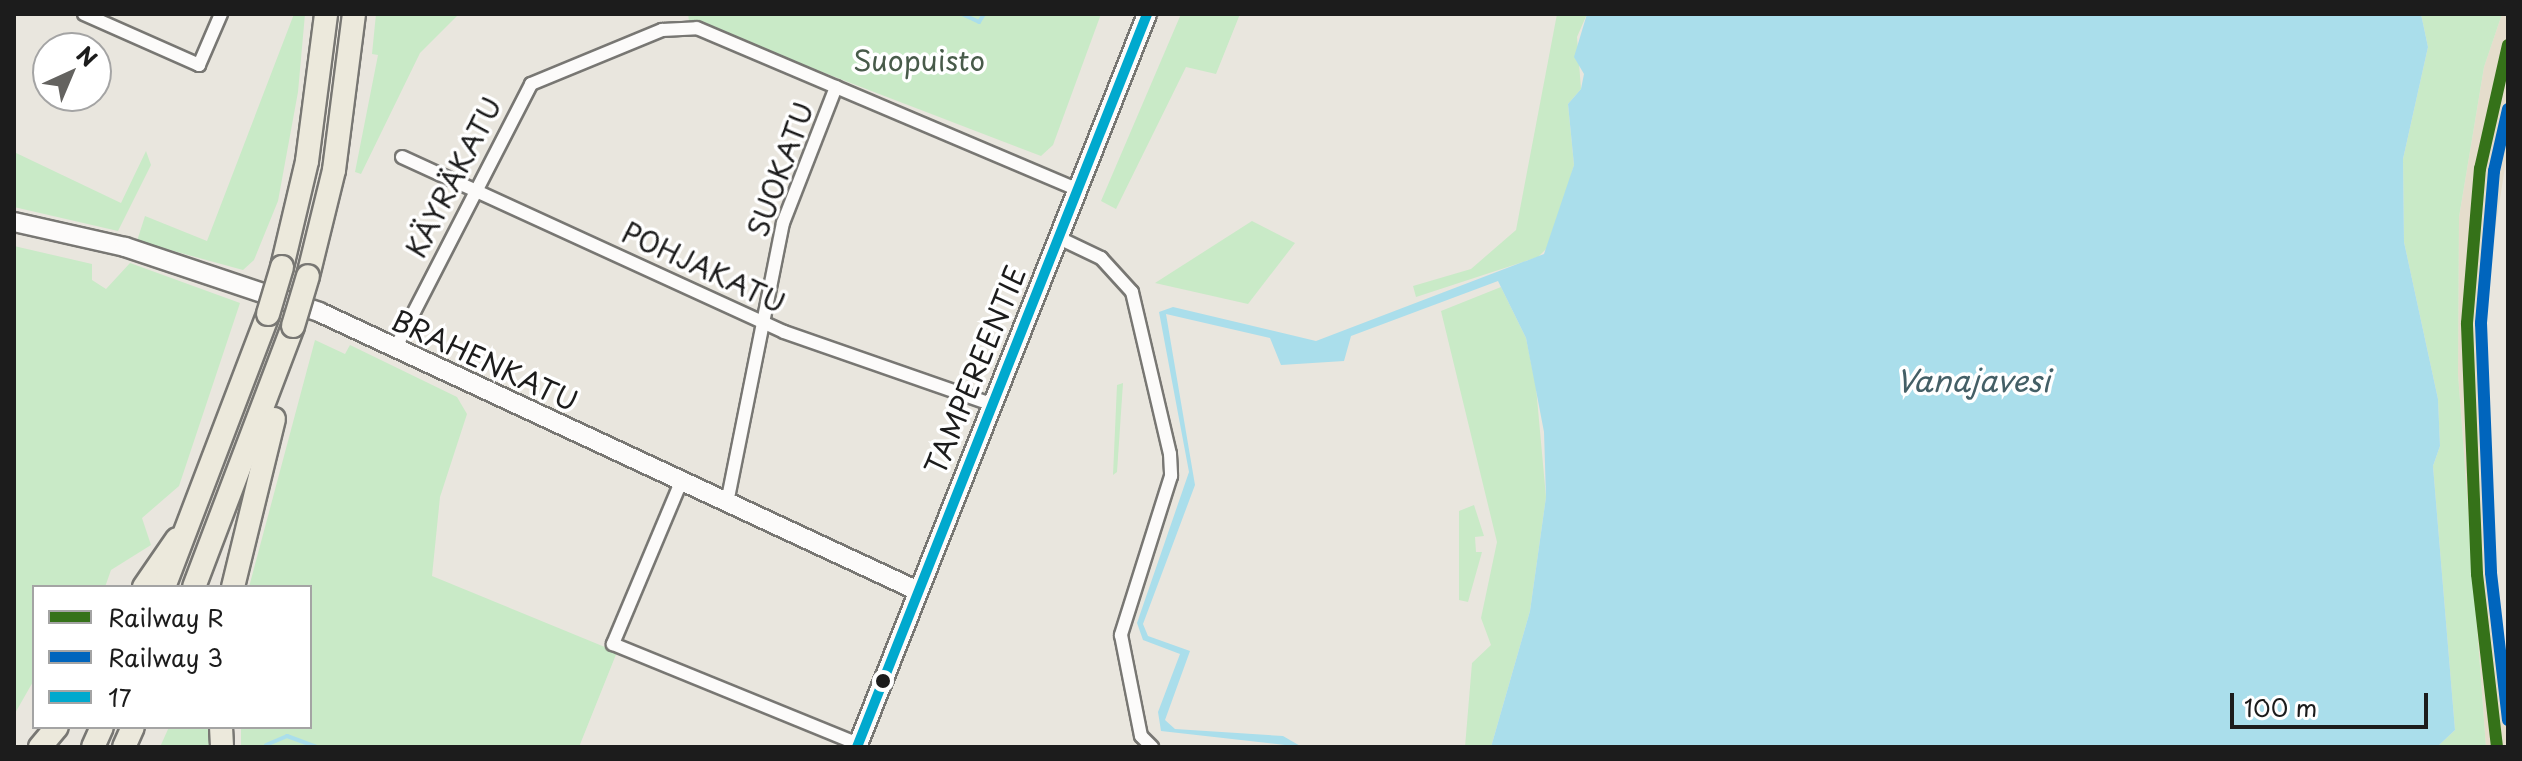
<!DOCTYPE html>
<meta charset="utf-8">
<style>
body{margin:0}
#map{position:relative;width:2522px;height:761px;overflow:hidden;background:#e9e6de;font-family:"Playpen Sans",sans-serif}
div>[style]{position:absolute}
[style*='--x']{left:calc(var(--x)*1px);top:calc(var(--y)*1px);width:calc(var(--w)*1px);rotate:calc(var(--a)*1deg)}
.built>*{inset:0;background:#e5ddcc}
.green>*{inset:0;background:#c9eac7}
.water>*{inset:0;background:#aadeeb}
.stream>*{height:4px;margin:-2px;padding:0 2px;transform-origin:2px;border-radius:2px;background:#aadeeb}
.roads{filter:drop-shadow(2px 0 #787773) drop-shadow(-2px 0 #787773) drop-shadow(0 2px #787773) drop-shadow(0 -2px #787773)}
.street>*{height:12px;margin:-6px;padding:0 6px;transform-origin:6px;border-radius:6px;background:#fcfbfa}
.secondary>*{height:18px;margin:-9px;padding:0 9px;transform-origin:9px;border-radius:9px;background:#fcfbfa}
.highway>*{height:22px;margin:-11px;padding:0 11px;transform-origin:11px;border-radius:11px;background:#ece9dc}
.bridges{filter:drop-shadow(2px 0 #787773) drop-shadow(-2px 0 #787773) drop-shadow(0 2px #787773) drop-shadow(0 -2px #787773)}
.highway-bridge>*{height:22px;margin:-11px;padding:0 11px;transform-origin:11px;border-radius:11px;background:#ece9dc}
.bus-1>*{height:10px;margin:-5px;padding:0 5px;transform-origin:5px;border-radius:5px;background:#00a9ce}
.rail-1>*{height:12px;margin:-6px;padding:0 6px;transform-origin:6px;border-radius:6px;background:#357219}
.rail-2>*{height:12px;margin:-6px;padding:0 6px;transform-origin:6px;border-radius:6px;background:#0065bd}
.dots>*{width:22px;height:22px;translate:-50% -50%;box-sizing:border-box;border:4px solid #fff;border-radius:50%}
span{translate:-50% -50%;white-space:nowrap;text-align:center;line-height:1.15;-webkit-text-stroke:7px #fff;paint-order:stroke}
.park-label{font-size:28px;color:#485b4a}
.street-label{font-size:28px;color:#1c1c1c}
.water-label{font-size:30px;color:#445f66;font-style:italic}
.frame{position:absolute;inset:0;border:16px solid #1c1c1c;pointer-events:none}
.legend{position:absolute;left:32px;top:585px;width:280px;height:144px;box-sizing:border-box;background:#fff;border:2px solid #a4a4a4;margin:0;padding:10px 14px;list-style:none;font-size:24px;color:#1c1c1c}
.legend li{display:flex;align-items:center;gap:16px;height:40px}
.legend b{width:40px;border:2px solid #a4a4a4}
.north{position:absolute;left:32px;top:32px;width:80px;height:80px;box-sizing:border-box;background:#fff;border:2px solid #a4a4a4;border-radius:50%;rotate:44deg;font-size:22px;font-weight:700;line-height:32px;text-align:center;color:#1c1c1c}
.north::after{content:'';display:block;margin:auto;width:28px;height:36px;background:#646360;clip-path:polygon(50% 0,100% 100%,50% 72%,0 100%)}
.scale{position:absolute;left:2230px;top:693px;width:198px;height:36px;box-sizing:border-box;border:4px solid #1c1c1c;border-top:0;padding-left:10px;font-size:24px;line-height:28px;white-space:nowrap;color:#1c1c1c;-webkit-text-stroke:6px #fff;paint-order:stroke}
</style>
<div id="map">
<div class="built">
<i style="clip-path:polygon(2502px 14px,2508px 14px,2508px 148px,2486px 288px,2485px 395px,2508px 747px,2486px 747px,2458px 374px,2459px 217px,2484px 67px)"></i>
</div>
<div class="green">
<i style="clip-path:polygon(294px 14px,305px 14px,298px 92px,278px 201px,254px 260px,243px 270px,137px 241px,145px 216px,207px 241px)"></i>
<i style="clip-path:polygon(376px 14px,459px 14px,420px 53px,361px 174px,355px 172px,378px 55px,372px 54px)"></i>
<i style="clip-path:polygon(688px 14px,1101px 14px,1053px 145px,1041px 156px,689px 21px)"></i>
<i style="clip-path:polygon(1181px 14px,1240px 14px,1216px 74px,1186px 67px,1116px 209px,1101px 201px)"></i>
<i style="clip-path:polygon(1557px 14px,1587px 14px,1577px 37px,1581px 89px,1568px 104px,1574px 165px,1551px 244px,1538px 257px,1416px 297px,1413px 286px,1471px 269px,1516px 230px)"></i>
<i style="clip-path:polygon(2421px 14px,2502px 14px,2484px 67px,2459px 217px,2458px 374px,2486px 747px,2437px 747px,2455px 730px,2433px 466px,2440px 446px,2438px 399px,2404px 242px,2403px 159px,2428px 47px)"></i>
<i style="clip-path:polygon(146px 151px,151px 165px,118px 231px,14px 207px,14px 152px,121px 203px)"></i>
<i style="clip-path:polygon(1252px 221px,1295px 243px,1248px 304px,1155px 283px)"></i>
<i style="clip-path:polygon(14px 246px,92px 264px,92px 280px,106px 289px,130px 263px,240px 303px,179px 486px,142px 518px,151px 545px,111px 570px,105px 587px,34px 587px,34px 680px,14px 715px)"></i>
<i style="clip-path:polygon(1501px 287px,1526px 338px,1536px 387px,1546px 497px,1530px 611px,1491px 747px,1465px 747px,1472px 663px,1491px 645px,1481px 618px,1497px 542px,1441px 311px)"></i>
<i style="clip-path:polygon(315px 340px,345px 354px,350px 345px,457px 397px,467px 414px,440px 497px,432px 576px,617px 652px,579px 747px,241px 747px,241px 727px,310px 727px,310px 587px,249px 587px)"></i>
<i style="clip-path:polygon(1123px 383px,1117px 472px,1113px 475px,1117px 385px)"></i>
<i style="clip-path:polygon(1474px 505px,1484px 536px,1475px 537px,1476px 552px,1482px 552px,1468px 602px,1459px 600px,1459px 511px)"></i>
<i style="clip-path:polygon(169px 727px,213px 727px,214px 747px,160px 747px)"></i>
</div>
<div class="water">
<i style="clip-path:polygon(1587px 14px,2421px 14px,2428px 47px,2403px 159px,2404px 242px,2438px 399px,2440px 446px,2433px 466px,2455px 730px,2437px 747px,1491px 747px,1530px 611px,1546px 497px,1544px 432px,1526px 338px,1498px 281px,1351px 336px,1344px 361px,1281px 365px,1270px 338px,1166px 314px,1195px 485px,1143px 624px,1148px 636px,1190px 651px,1165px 720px,1175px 729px,1283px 736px,1302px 747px,1161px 731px,1158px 712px,1180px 654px,1143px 640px,1137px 623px,1189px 472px,1159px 312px,1173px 307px,1316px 341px,1544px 254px,1574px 165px,1568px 104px,1581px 89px,1584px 74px,1574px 57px)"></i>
</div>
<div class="stream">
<i style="--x:962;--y:14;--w:19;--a:25"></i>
<i style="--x:979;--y:22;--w:9;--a:-58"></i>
<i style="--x:266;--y:745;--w:23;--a:-23"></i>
<i style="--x:287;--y:736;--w:33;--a:20"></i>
</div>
<div class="roads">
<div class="street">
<i style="--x:84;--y:14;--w:126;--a:23.9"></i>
<i style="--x:199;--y:65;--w:56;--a:-66.7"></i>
<i style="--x:402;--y:157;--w:420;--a:24.6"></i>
<i style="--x:784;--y:332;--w:219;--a:19.2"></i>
<i style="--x:1059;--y:238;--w:47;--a:25.5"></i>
<i style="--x:1101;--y:258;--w:46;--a:47.6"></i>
<i style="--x:1132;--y:292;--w:166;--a:76.8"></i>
<i style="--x:1170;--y:454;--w:22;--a:87"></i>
<i style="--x:1171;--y:476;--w:167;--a:107.5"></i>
<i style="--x:1121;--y:635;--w:103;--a:78.8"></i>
<i style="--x:1141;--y:736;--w:16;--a:45"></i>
<i style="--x:395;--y:349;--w:298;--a:-62.8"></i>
<i style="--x:531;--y:84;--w:142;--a:-22.4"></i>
<i style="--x:662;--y:30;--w:35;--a:-3"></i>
<i style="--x:697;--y:28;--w:413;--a:23"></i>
<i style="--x:681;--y:482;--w:176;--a:112.8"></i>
<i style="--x:613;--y:644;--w:265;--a:22.2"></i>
<i style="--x:727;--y:503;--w:286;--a:-78.7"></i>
<i style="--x:783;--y:223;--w:146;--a:-68.7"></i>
</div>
<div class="secondary">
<i style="--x:14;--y:222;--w:114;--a:12.7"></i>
<i style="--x:125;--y:247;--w:205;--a:18.5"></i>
<i style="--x:319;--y:312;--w:661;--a:24.97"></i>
<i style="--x:857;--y:747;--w:788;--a:-68.41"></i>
</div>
<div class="highway">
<i style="--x:282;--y:267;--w:109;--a:-76.7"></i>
<i style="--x:307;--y:161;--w:148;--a:-82.6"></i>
<i style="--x:308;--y:276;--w:109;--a:-76.2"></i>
<i style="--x:334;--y:170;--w:157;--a:-82.7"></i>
<i style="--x:144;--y:587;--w:58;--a:-55.5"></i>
<i style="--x:164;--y:587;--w:292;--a:-69.1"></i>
<i style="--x:194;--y:587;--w:279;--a:-69.2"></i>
<i style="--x:233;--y:587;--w:173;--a:-76.3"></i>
<i style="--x:221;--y:727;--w:20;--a:87"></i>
<i style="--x:40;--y:747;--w:26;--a:-50"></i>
<i style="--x:93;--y:747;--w:22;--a:-66"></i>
<i style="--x:124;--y:747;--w:22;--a:-66"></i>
</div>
</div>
<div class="bridges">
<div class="highway-bridge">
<i style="--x:268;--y:314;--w:49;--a:-73.4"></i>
<i style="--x:293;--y:326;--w:52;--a:-73.3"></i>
</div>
</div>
<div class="bus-1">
<i style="--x:857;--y:747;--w:788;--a:-68.41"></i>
</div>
<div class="rail-1">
<i style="--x:2497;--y:747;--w:174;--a:-96.6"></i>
<i style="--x:2477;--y:574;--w:251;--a:-92.3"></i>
<i style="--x:2467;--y:323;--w:155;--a:-85.2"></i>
<i style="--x:2480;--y:169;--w:127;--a:-77.3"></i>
</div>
<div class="rail-2">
<i style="--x:2508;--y:109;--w:64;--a:102.7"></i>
<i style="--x:2494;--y:171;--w:153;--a:94.9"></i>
<i style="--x:2481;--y:323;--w:250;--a:87.7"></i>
<i style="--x:2491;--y:573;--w:148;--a:83.4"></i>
</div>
<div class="dots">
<i style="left:883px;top:681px;background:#1c1c1c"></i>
</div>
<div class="park-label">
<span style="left:919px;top:60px">Suopuisto</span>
</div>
<div class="street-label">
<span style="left:780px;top:169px;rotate:-70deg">SUOKATU</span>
<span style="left:453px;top:177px;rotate:-63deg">KÄYRÄKATU</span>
<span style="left:704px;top:267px;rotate:25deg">POHJAKATU</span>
<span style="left:485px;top:360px;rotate:25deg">BRAHENKATU</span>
<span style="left:975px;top:370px;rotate:-68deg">TAMPEREENTIE</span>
</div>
<div class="water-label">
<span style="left:1973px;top:380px">Vanajavesi</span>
</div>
<div class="frame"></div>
<ul class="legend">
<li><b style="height:10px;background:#357219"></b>Railway R</li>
<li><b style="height:10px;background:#0065bd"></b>Railway 3</li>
<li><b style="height:10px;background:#00a9ce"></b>17</li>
</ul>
<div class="north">N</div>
<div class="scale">100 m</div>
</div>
